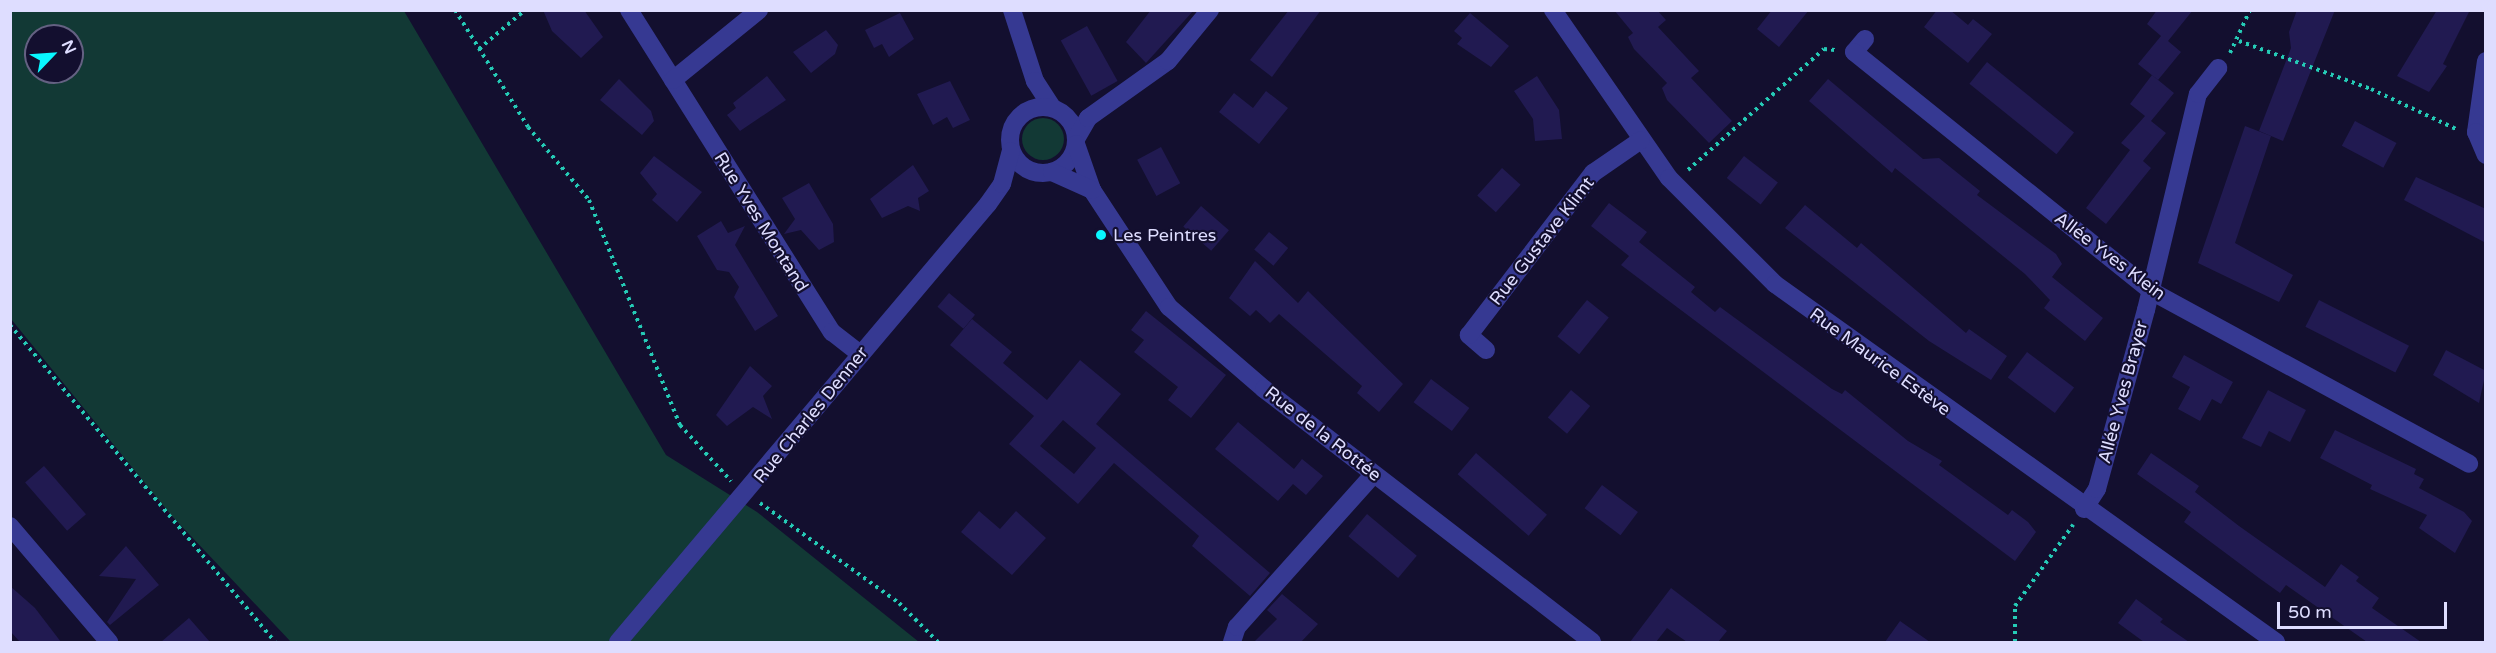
<!DOCTYPE html>
<meta charset="utf-8">
<style>
body{margin:0}
#map{position:relative;width:2496px;height:653px;overflow:hidden;background:#130f2f;font-family:"Varela Round",sans-serif}
div>[style]{position:absolute}
[style*='--x']{left:calc(var(--x)*1px);top:calc(var(--y)*1px);width:calc(var(--w)*1px);rotate:calc(var(--a)*1deg)}
.green>*{inset:0;background:#123935}
.round{border-radius:50%}
.building>*{inset:0;background:#211a51;transform-origin:0 0}
.path>*{height:4px;margin-top:-2px;transform-origin:0;background:repeating-linear-gradient(90deg,#25cbb6 0 3px,transparent 0 7.5px)}
.minor>*{height:18px;margin:-9px;padding:0 9px;transform-origin:9px;border-radius:9px;background:#363992}
.minor>.ring{margin:-9px;padding:0;box-sizing:content-box;background:none;border:18px solid #363992;border-radius:50%}
.dots>*{width:16px;height:16px;translate:-50% -50%;box-sizing:border-box;border:3px solid #130f2f;border-radius:50%}
span{translate:-50% -50%;white-space:nowrap;text-align:center;line-height:1.15;-webkit-text-stroke:4.5px #130f2f;paint-order:stroke}
.street-label{font-size:18px;color:#deddff}
.poi-label{font-size:18px;color:#deddff}
.left{translate:0 -50%;text-align:left}
.frame{position:absolute;inset:0;border:12px solid #deddff;pointer-events:none}
.north{position:absolute;left:24px;top:24px;width:60px;height:60px;box-sizing:border-box;background:#130f2f;border:2px solid #646182;border-radius:50%;rotate:65deg;font-size:16px;font-weight:700;line-height:24px;text-align:center;color:#deddff}
.north::after{content:'';display:block;margin:auto;width:21px;height:27px;background:#09f7ff;clip-path:polygon(50% 0,100% 100%,50% 72%,0 100%)}
.scale{position:absolute;left:2277px;top:602px;width:170px;height:27px;box-sizing:border-box;border:3px solid #deddff;border-top:0;padding-left:8px;font-size:18px;line-height:21px;white-space:nowrap;color:#deddff;-webkit-text-stroke:4px #130f2f;paint-order:stroke}
</style>
<div id="map">
<div class="green">
<i style="clip-path:polygon(evenodd,10px 11px,404px 11px,666px 455px,757px 512px,919px 642px,291px 642px,171px 515px,11px 319px,10px 11px,36px 36px,72px 36px,72px 72px,36px 72px,36px 36px)"></i>
<i class="round" style="left:1022px;top:118px;width:42px;height:42px"></i>
</div>
<div class="building">
<i style="clip-path:polygon(543px 10px,584px 10px,603px 37px,581px 58px,552px 31px)"></i>
<i style="clip-path:polygon(1151px 10px,1194px 10px,1146px 63px,1126px 42px)"></i>
<i style="clip-path:polygon(1289px 10px,1321px 10px,1272px 77px,1250px 60px)"></i>
<i style="clip-path:polygon(1614px 10px,1657px 10px,1666px 20px,1658px 27px,1699px 71px,1691px 78px,1732px 121px,1709px 143px,1667px 100px,1662px 88px,1667px 83px,1634px 49px,1628px 37px,1633px 33px)"></i>
<i style="clip-path:polygon(1772px 10px,1809px 10px,1779px 47px,1757px 29px)"></i>
<i style="clip-path:polygon(1937px 10px,1950px 10px,1968px 25px,1973px 19px,1992px 34px,1968px 63px,1924px 27px)"></i>
<i style="clip-path:polygon(2157px 10px,2193px 10px,2168px 41px,2181px 52px,2158px 80px,2138px 64px,2161px 36px,2147px 24px)"></i>
<i style="clip-path:polygon(2297px 10px,2335px 10px,2283px 141px,2259px 131px,2291px 48px,2289px 32px)"></i>
<i style="clip-path:polygon(2437px 10px,2470px 10px,2443px 64px,2447px 66px,2429px 92px,2397px 76px)"></i>
<i style="clip-path:polygon(900px 13px,914px 39px,889px 57px,882px 44px,874px 48px,865px 30px)"></i>
<i style="clip-path:polygon(1470px 13px,1509px 46px,1491px 67px,1457px 44px,1462px 38px,1454px 31px)"></i>
<i style="left:1087px;top:26px;width:63px;height:30px;rotate:61deg"></i>
<i style="clip-path:polygon(826px 30px,838px 45px,835px 54px,811px 73px,793px 52px)"></i>
<i style="left:1987px;top:62px;width:112px;height:28px;rotate:39deg"></i>
<i style="clip-path:polygon(2152px 75px,2174px 93px,2151px 121px,2166px 133px,2143px 161px,2151px 168px,2106px 224px,2086px 208px,2130px 150px,2121px 143px,2145px 116px,2130px 104px)"></i>
<i style="clip-path:polygon(767px 76px,786px 100px,740px 131px,727px 115px,736px 108px,733px 103px)"></i>
<i style="clip-path:polygon(1537px 76px,1559px 110px,1562px 139px,1535px 141px,1533px 119px,1514px 91px)"></i>
<i style="clip-path:polygon(619px 79px,651px 111px,654px 121px,642px 135px,600px 100px)"></i>
<i style="clip-path:polygon(1828px 79px,1923px 159px,1939px 158px,1980px 191px,1977px 195px,2056px 254px,2062px 264px,2052px 277px,2103px 318px,2085px 341px,2044px 308px,2050px 300px,2025px 274px,1895px 168px,1892px 173px,1809px 101px)"></i>
<i style="clip-path:polygon(950px 81px,970px 120px,953px 128px,947px 117px,933px 125px,917px 94px)"></i>
<i style="clip-path:polygon(1266px 91px,1288px 108px,1259px 144px,1219px 112px,1234px 93px,1253px 108px)"></i>
<i style="left:2355px;top:121px;width:47px;height:28px;rotate:28deg"></i>
<i style="clip-path:polygon(2245px 126px,2271px 136px,2235px 243px,2293px 275px,2279px 302px,2198px 263px)"></i>
<i style="left:1161px;top:147px;width:41px;height:27px;rotate:62deg"></i>
<i style="clip-path:polygon(654px 156px,702px 192px,677px 222px,652px 200px,657px 194px,640px 173px)"></i>
<i style="left:1744px;top:156px;width:43px;height:28px;rotate:38deg"></i>
<i style="clip-path:polygon(913px 165px,929px 191px,918px 198px,920px 211px,908px 206px,882px 218px,870px 199px)"></i>
<i style="left:1502px;top:168px;width:25px;height:37px;rotate:42deg"></i>
<i style="clip-path:polygon(2416px 177px,2486px 209px,2486px 243px,2404px 200px)"></i>
<i style="clip-path:polygon(809px 183px,833px 224px,834px 242px,819px 250px,801px 230px,784px 234px,795px 219px,782px 198px)"></i>
<i style="clip-path:polygon(1609px 203px,1647px 232px,1639px 242px,1695px 287px,1691px 292px,1715px 312px,1720px 307px,1832px 389px,1842px 394px,1845px 390px,1908px 441px,1942px 461px,1939px 465px,2008px 515px,2012px 510px,2028px 522px,2036px 532px,2015px 561px,1621px 265px,1629px 256px,1591px 226px)"></i>
<i style="clip-path:polygon(1805px 205px,1857px 248px,1861px 243px,1966px 333px,1969px 329px,2007px 356px,1991px 380px,1929px 341px,1785px 228px)"></i>
<i style="left:1201px;top:206px;width:37px;height:27px;rotate:41deg"></i>
<i style="clip-path:polygon(721px 221px,728px 233px,745px 226px,735px 245px,778px 316px,755px 331px,734px 297px,739px 287px,729px 272px,717px 270px,697px 236px)"></i>
<i style="left:1269px;top:232px;width:25px;height:23px;rotate:40deg"></i>
<i style="clip-path:polygon(1255px 261px,1298px 303px,1308px 291px,1403px 384px,1379px 412px,1357px 393px,1362px 386px,1279px 314px,1270px 323px,1256px 310px,1250px 316px,1229px 298px)"></i>
<i style="left:949px;top:293px;width:34px;height:18px;rotate:40deg"></i>
<i style="left:1587px;top:300px;width:28px;height:47px;rotate:39deg"></i>
<i style="left:2319px;top:300px;width:101px;height:30px;rotate:27deg"></i>
<i style="clip-path:polygon(1146px 311px,1226px 375px,1191px 418px,1168px 400px,1178px 387px,1134px 352px,1144px 340px,1131px 330px)"></i>
<i style="clip-path:polygon(evenodd,972px 319px,1012px 352px,1003px 363px,1047px 400px,1080px 360px,1121px 394px,1096px 424px,1270px 573px,1250px 596px,1192px 546px,1199px 536px,1114px 463px,1078px 504px,1009px 444px,1034px 416px,950px 345px,972px 319px,1063px 420px,1096px 448px,1074px 474px,1040px 446px,1063px 420px)"></i>
<i style="clip-path:polygon(2446px 350px,2486px 371px,2479px 403px,2433px 375px)"></i>
<i style="left:2027px;top:352px;width:59px;height:32px;rotate:37deg"></i>
<i style="clip-path:polygon(2184px 355px,2233px 382px,2221px 404px,2212px 399px,2200px 421px,2178px 409px,2190px 387px,2172px 377px)"></i>
<i style="clip-path:polygon(750px 366px,772px 386px,763px 396px,772px 419px,753px 407px,727px 426px,716px 415px)"></i>
<i style="left:1431px;top:379px;width:48px;height:29px;rotate:37deg"></i>
<i style="left:1571px;top:390px;width:25px;height:36px;rotate:40deg"></i>
<i style="clip-path:polygon(2268px 390px,2306px 410px,2290px 442px,2269px 431px,2261px 447px,2242px 438px)"></i>
<i style="clip-path:polygon(1238px 422px,1294px 469px,1302px 459px,1323px 476px,1306px 495px,1293px 484px,1278px 501px,1215px 449px)"></i>
<i style="clip-path:polygon(2335px 430px,2416px 469px,2414px 474px,2424px 479px,2419px 488px,2464px 512px,2472px 521px,2455px 553px,2419px 528px,2427px 515px,2370px 489px,2372px 485px,2320px 458px)"></i>
<i style="left:1476px;top:453px;width:94px;height:28px;rotate:41deg"></i>
<i style="clip-path:polygon(2151px 453px,2199px 486px,2195px 492px,2239px 526px,2325px 587px,2341px 564px,2359px 577px,2356px 581px,2379px 598px,2372px 608px,2421px 642px,2367px 642px,2286px 585px,2280px 593px,2259px 578px,2184px 522px,2191px 512px,2137px 474px)"></i>
<i style="left:44px;top:466px;width:64px;height:25px;rotate:49deg"></i>
<i style="left:1602px;top:485px;width:45px;height:29px;rotate:37deg"></i>
<i style="clip-path:polygon(979px 511px,1000px 529px,1016px 511px,1046px 538px,1012px 575px,961px 532px)"></i>
<i style="left:1367px;top:514px;width:65px;height:29px;rotate:40deg"></i>
<i style="clip-path:polygon(126px 546px,159px 585px,110px 625px,107px 622px,136px 579px,99px 576px)"></i>
<i style="clip-path:polygon(10px 586px,35px 608px,61px 642px,20px 642px,10px 631px)"></i>
<i style="clip-path:polygon(1671px 588px,1727px 631px,1718px 642px,1687px 642px,1667px 628px,1656px 642px,1630px 642px)"></i>
<i style="clip-path:polygon(1282px 594px,1318px 624px,1301px 642px,1254px 642px,1277px 619px,1267px 610px)"></i>
<i style="clip-path:polygon(2136px 599px,2163px 619px,2160px 622px,2189px 642px,2144px 642px,2118px 623px)"></i>
<i style="clip-path:polygon(189px 618px,210px 642px,161px 642px)"></i>
<i style="clip-path:polygon(1900px 621px,1930px 642px,1885px 642px)"></i>
</div>
<div class="path">
<i style="--x:455;--y:10;--w:138;--a:58"></i>
<i style="--x:528;--y:127;--w:95;--a:50.1"></i>
<i style="--x:589;--y:200;--w:243;--a:68"></i>
<i style="--x:680;--y:425;--w:76;--a:47.7"></i>
<i style="--x:2239;--y:41;--w:140;--a:20"></i>
<i style="--x:2371;--y:89;--w:96;--a:25.2"></i>
<i style="--x:479;--y:49;--w:60;--a:-40.3"></i>
<i style="--x:2230;--y:53;--w:47;--a:-65.1"></i>
<i style="--x:1688;--y:170;--w:182;--a:-41.7"></i>
<i style="--x:1824;--y:49;--w:11;--a:5"></i>
<i style="--x:10;--y:325;--w:413;--a:50.1"></i>
<i style="--x:760;--y:503;--w:171;--a:35.7"></i>
<i style="--x:899;--y:603;--w:55;--a:45"></i>
<i style="--x:2015;--y:642;--w:36;--a:-90"></i>
<i style="--x:2015;--y:606;--w:100;--a:-54.4"></i>
</div>
<div class="minor">
<i style="--x:629;--y:10;--w:381;--a:57.8"></i>
<i style="--x:832;--y:332;--w:36;--a:38"></i>
<i style="--x:1012;--y:10;--w:75;--a:72.1"></i>
<i style="--x:1035;--y:81;--w:31;--a:57"></i>
<i style="--x:1553;--y:10;--w:204;--a:55.4"></i>
<i style="--x:1669;--y:178;--w:150;--a:45"></i>
<i style="--x:1775;--y:284;--w:616;--a:35.55"></i>
<i style="--x:1865;--y:39;--w:17;--a:130"></i>
<i style="--x:1854;--y:52;--w:381;--a:38.8"></i>
<i style="--x:2151;--y:291;--w:362;--a:28.5"></i>
<i style="--x:2486;--y:61;--w:72;--a:98"></i>
<i style="--x:2476;--y:132;--w:25;--a:67"></i>
<i style="--x:673;--y:80;--w:111;--a:-39.1"></i>
<i class="ring" style="left:1010px;top:107px;width:48px;height:48px"></i>
<i style="--x:1076;--y:139;--w:24;--a:-60"></i>
<i style="--x:1088;--y:118;--w:98;--a:-35.5"></i>
<i style="--x:1168;--y:61;--w:66;--a:-50.5"></i>
<i style="--x:1076;--y:144;--w:49;--a:70.8"></i>
<i style="--x:1092;--y:190;--w:140;--a:56.7"></i>
<i style="--x:1169;--y:307;--w:125;--a:40.8"></i>
<i style="--x:1264;--y:389;--w:414;--a:37.6"></i>
<i style="--x:1052;--y:172;--w:44;--a:24.2"></i>
<i style="--x:1486;--y:350;--w:23;--a:-139"></i>
<i style="--x:1469;--y:335;--w:204;--a:-52.6"></i>
<i style="--x:1593;--y:173;--w:58;--a:-34.5"></i>
<i style="--x:2084;--y:509;--w:24;--a:-57"></i>
<i style="--x:2097;--y:489;--w:186;--a:-74.7"></i>
<i style="--x:2146;--y:310;--w:222;--a:-76.5"></i>
<i style="--x:2198;--y:94;--w:33;--a:-52"></i>
<i style="--x:10;--y:526;--w:153;--a:49.5"></i>
<i style="--x:618;--y:642;--w:573;--a:-49.81"></i>
<i style="--x:988;--y:204;--w:24;--a:-55"></i>
<i style="--x:1002;--y:184;--w:34;--a:-75"></i>
<i style="--x:1232;--y:642;--w:16;--a:-72"></i>
<i style="--x:1237;--y:627;--w:205;--a:-48.2"></i>
</div>
<div class="dots">
<i style="left:1101px;top:235px;background:#09f7ff"></i>
</div>
<div class="street-label">
<span style="left:761px;top:222px;rotate:58deg">Rue Yves Montand</span>
<span style="left:1542px;top:241px;rotate:-52deg">Rue Gustave Klimt</span>
<span style="left:2110px;top:256px;rotate:37deg">Allée Yves Klein</span>
<span style="left:1880px;top:362px;rotate:36deg">Rue Maurice Estève</span>
<span style="left:2123px;top:392px;rotate:-75deg">Allée Yves Brayer</span>
<span style="left:811px;top:415px;rotate:-51deg">Rue Charles Denner</span>
<span style="left:1323px;top:434px;rotate:38deg">Rue de la Rottée</span>
</div>
<div class="poi-label">
<span class="left" style="left:1113px;top:235px">Les Peintres</span>
</div>
<div class="frame"></div>
<div class="north">N</div>
<div class="scale">50 m</div>
</div>
